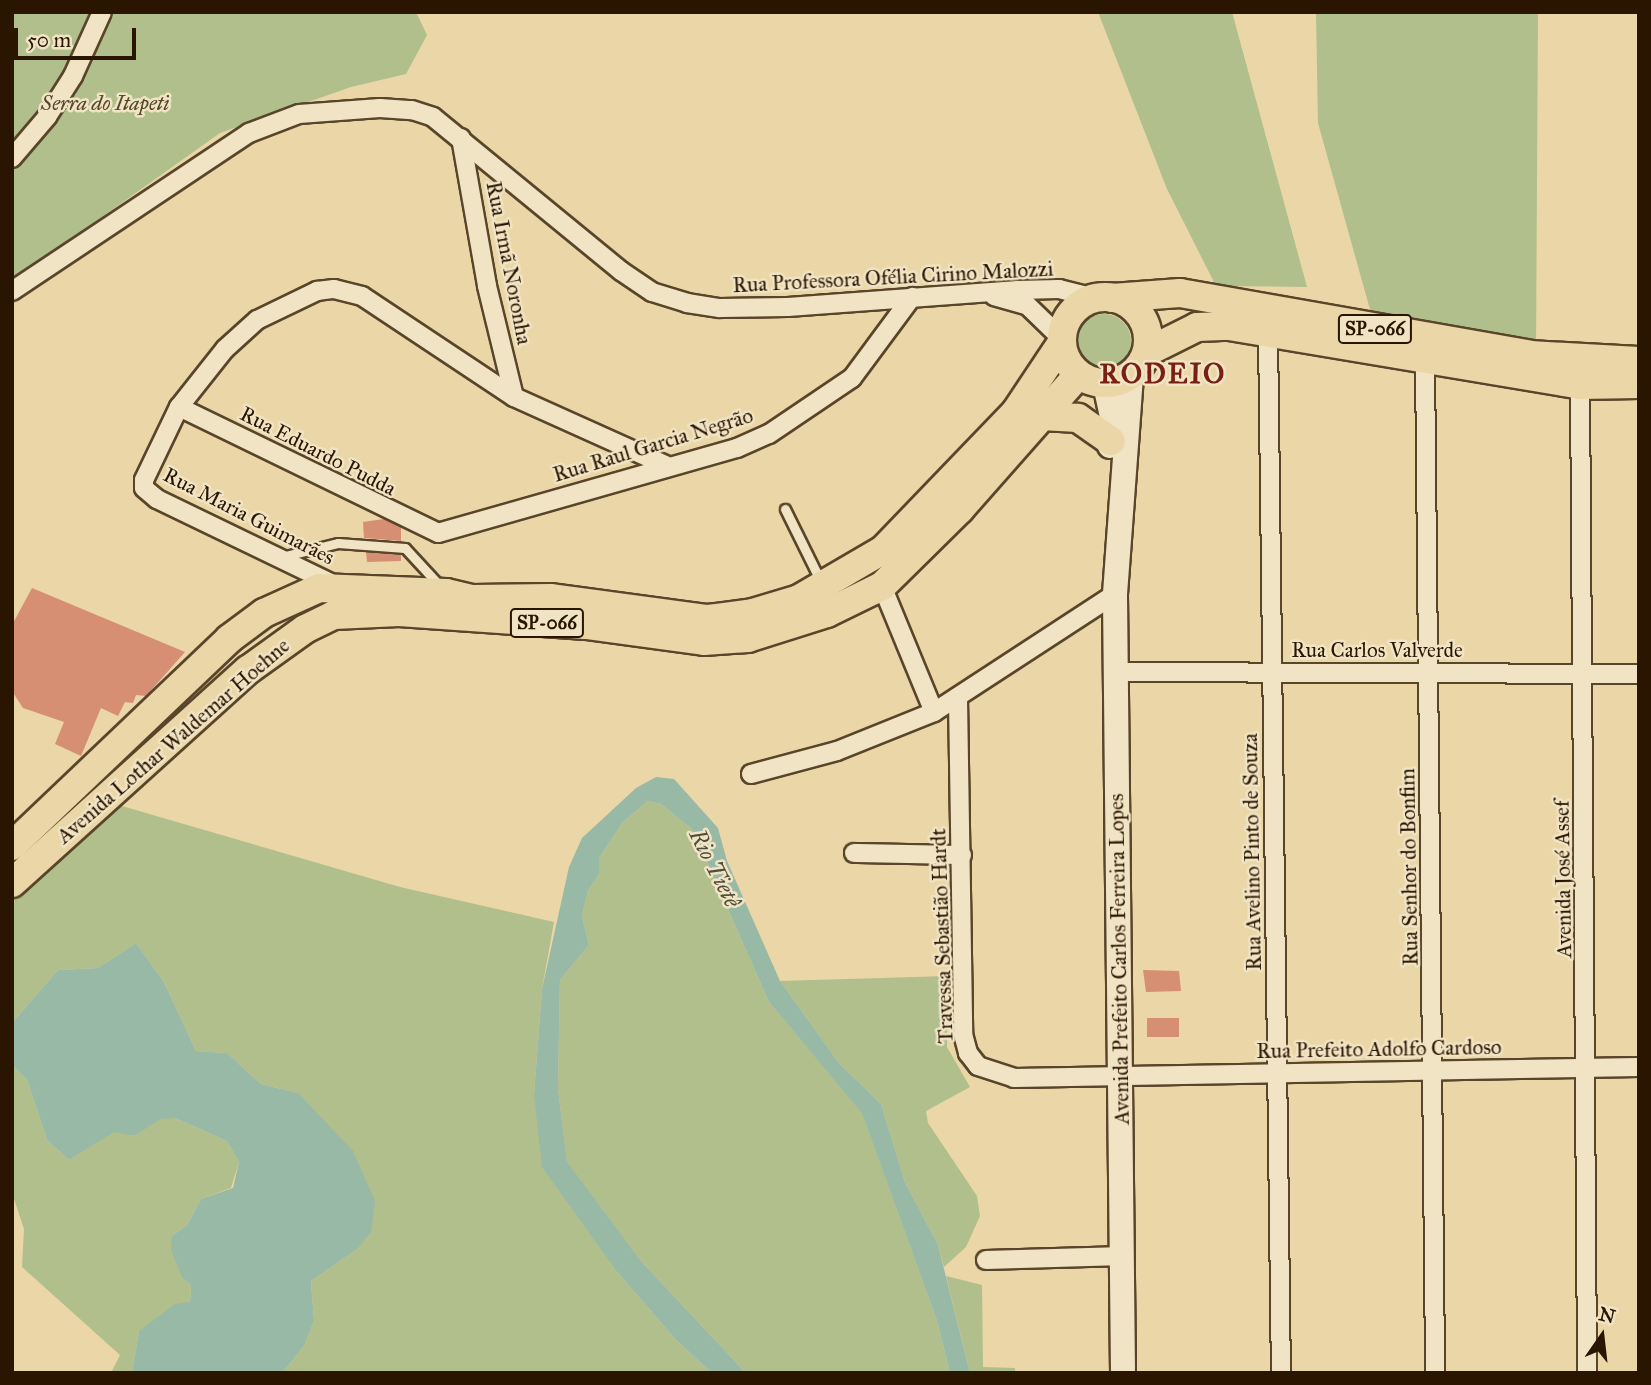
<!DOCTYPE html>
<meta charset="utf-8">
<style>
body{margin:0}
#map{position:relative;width:1651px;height:1385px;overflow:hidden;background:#ead6a6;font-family:"IM FELL Great Primer",serif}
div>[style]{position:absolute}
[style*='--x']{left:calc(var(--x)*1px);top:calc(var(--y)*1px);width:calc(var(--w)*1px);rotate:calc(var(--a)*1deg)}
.green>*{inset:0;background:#b0bf8c}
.round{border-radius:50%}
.water>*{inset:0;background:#98b9a6}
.building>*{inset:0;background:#d68f72;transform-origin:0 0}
.roads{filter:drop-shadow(2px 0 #59452a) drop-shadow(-2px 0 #59452a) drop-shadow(0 2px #59452a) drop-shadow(0 -2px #59452a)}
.lane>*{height:9px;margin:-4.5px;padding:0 4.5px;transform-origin:4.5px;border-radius:4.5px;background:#f1e4c5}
.street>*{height:18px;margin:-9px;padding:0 9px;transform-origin:9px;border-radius:9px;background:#f1e4c5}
.secondary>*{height:24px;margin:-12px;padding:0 12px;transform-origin:12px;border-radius:12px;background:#f1e4c5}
.primary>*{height:28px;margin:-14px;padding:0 14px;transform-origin:14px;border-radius:14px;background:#ead6a6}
.primary>.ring{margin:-14px;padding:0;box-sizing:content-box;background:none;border:28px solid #ead6a6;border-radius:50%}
span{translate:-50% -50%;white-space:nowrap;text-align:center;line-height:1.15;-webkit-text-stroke:5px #f1e4c5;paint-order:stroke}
.shield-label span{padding:2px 5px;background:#f1e4c5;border:2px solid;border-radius:5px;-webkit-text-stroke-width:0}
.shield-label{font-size:19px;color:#291500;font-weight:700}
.park-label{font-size:21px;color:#52482a;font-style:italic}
.street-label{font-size:21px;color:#291500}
.water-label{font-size:23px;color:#504e3a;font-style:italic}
.district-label{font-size:28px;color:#7a1f14;font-weight:700;letter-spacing:2px}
.frame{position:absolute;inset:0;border:14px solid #291500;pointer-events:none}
.north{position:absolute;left:1567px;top:1301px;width:70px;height:70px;-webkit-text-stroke:5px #f1e4c5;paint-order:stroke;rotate:14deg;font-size:19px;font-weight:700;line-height:28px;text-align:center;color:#291500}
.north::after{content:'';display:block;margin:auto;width:24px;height:32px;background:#291500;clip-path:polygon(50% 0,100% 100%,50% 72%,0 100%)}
.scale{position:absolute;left:14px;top:28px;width:122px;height:32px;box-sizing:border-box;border:4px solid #291500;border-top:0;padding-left:9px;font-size:21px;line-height:24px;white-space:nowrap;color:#291500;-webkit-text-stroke:5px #f1e4c5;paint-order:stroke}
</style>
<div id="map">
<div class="green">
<i style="clip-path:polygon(12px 12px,416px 12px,427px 35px,406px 74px,351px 87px,220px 133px,12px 281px)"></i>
<i style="clip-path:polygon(1098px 12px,1232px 12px,1307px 287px,1216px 286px,1167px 189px)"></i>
<i style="clip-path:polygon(1316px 12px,1538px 12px,1536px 349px,1371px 313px,1318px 123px)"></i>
<i class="round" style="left:1077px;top:314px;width:54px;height:54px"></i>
<i style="clip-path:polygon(648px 801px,661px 804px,693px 830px,769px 1002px,862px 1112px,937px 1321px,950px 1373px,746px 1373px,642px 1262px,567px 1163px,558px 1088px,560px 980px,589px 945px,582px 916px,588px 891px,599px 874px,599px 858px,623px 822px)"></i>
<i style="clip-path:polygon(115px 804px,400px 887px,554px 922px,542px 989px,534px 1094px,618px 1273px,677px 1341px,712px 1373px,282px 1373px,304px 1346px,314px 1321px,311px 1281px,356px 1250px,298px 1093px,261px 1084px,227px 1053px,196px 1051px,164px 982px,136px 943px,98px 968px,58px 970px,12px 1023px,12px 898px)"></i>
<i style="clip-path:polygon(948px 976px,947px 1047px,970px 1087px,926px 1111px,928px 1123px,977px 1196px,980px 1216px,966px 1247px,944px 1267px,938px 1245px,905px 1182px,881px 1104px,839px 1063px,780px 981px)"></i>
<i style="clip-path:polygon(12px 1065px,27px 1080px,47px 1140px,69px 1160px,114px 1131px,134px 1136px,161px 1118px,175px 1118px,227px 1141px,239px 1162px,231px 1188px,201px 1199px,187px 1225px,172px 1236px,191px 1285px,190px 1302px,139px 1331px,132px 1373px,111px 1373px,120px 1355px,22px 1267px,24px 1229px,12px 1193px)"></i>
<i style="clip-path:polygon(946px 1276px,982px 1285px,983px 1367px,1015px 1368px,1015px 1373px,970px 1373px)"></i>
</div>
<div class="water">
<i style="clip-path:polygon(656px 777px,674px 779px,718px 828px,727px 861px,780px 981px,839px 1063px,881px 1104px,905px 1182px,938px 1245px,970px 1373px,950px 1373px,937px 1321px,862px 1113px,769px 1002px,693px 830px,661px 804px,648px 801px,623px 822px,599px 858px,599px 874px,588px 891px,582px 916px,589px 945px,560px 980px,558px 1088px,567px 1162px,642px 1262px,746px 1373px,712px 1373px,677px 1341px,618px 1273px,542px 1167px,534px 1094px,542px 989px,569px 867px,582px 838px,636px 788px)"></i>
<i style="clip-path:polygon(136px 943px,164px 982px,196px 1051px,227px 1053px,261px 1084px,298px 1093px,353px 1151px,375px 1201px,371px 1232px,356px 1250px,311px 1281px,314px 1321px,304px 1346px,282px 1373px,132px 1373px,139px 1331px,175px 1304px,190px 1302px,191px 1285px,182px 1277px,171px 1250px,172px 1236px,187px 1225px,201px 1199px,233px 1188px,239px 1162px,227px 1141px,175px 1118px,161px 1119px,134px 1136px,114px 1132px,69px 1160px,47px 1140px,27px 1080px,12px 1065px,12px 1023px,58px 970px,98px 968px)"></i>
</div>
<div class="building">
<i style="clip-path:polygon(384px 519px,401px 527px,401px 541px,364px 538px,363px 522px)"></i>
<i style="clip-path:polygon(366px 552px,401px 555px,401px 561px,367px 562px)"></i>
<i style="clip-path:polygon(32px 588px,185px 652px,146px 696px,136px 695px,133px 703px,125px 702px,118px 716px,101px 708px,81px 756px,55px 744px,64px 722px,23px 708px,12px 691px,12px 625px)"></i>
<i style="clip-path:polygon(1143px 970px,1179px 971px,1181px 991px,1146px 992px)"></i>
<i style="left:1147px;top:1018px;width:32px;height:19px"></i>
</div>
<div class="roads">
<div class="lane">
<i style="--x:785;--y:509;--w:81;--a:63.7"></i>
<i style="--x:281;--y:557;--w:59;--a:-13.8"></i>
<i style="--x:338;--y:543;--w:67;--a:4.3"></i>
<i style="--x:405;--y:548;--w:53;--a:47.3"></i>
</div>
<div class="street">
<i style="--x:461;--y:138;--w:150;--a:80"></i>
<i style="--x:487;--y:286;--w:114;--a:76.3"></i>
<i style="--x:12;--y:158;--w:54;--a:-49.5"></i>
<i style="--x:47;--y:117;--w:49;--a:-57.6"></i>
<i style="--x:73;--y:76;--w:70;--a:-65.6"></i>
<i style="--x:12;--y:291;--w:285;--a:-33.7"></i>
<i style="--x:249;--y:133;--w:53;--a:-20.8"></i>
<i style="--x:299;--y:114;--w:81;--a:-4.2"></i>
<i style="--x:380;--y:108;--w:32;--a:4"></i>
<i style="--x:412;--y:110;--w:22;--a:18"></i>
<i style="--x:433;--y:117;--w:243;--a:39.3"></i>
<i style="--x:621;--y:271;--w:37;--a:34"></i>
<i style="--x:652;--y:292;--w:37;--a:17"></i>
<i style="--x:687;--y:303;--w:33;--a:9"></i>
<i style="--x:720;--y:308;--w:68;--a:-0.8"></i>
<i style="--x:788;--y:307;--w:231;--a:-4.2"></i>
<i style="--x:1018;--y:290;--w:41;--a:-1.4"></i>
<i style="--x:1059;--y:289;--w:37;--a:14"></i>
<i style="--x:994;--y:296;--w:35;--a:16"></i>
<i style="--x:1028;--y:306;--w:46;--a:44.1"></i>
<i style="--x:1268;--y:331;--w:1042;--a:89.29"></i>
<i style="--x:1425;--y:360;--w:1013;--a:89.43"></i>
<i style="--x:1580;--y:385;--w:988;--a:89.59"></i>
<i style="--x:179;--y:407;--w:288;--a:25.9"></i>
<i style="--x:438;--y:533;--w:311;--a:-15.9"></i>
<i style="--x:737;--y:448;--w:35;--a:-24"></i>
<i style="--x:769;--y:434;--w:100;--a:-34"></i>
<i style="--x:852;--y:378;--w:101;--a:-53.5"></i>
<i style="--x:335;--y:585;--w:198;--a:-154.2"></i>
<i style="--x:157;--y:499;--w:17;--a:-140"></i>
<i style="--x:144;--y:488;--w:8;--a:-90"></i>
<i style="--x:144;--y:480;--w:81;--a:-64.4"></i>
<i style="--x:179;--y:407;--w:74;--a:-51.6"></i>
<i style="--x:225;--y:349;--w:43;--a:-42.2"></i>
<i style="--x:257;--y:320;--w:67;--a:-25.8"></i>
<i style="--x:317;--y:291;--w:17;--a:-7"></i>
<i style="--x:334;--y:289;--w:29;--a:14"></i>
<i style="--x:362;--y:296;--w:182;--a:33.6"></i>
<i style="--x:514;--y:397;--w:166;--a:24.2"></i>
<i style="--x:882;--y:586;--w:136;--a:67.6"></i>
<i style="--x:1115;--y:672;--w:524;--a:0.22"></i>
<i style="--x:958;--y:699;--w:335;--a:89.1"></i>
<i style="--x:963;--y:1034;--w:20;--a:75"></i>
<i style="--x:968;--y:1053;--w:16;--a:52"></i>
<i style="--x:978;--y:1066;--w:38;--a:18"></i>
<i style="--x:1014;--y:1078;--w:625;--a:-1.01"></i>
<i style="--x:751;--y:774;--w:89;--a:-15"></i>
<i style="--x:837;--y:751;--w:105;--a:-21.9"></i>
<i style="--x:934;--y:712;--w:216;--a:-33.1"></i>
<i style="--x:854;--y:853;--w:108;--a:1.1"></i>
<i style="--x:986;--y:1260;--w:137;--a:-1.7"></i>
</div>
<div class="secondary">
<i style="--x:1105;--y:384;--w:34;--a:78"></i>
<i style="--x:1112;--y:417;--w:29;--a:94"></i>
<i style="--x:1123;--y:1373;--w:779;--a:-90.59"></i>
<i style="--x:1115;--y:594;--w:220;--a:-85.8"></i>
</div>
<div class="primary">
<i class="ring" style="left:1062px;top:297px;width:58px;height:58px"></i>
<i style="--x:1112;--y:298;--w:68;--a:-4.2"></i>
<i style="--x:1180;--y:293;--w:355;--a:10"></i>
<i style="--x:1530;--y:355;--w:109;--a:3.2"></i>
<i style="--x:1147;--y:352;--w:56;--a:-26.6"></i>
<i style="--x:1197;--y:327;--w:32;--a:-2"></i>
<i style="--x:1229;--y:326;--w:356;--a:9.5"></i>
<i style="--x:1580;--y:385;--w:59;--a:-1"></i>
<i style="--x:1041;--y:416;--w:37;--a:3"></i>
<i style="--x:1078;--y:418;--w:40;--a:34.9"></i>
<i style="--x:12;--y:846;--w:300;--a:-43.6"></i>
<i style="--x:229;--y:639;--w:44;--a:-36.6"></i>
<i style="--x:264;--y:613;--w:60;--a:-24.4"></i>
<i style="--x:319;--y:588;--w:127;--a:2.3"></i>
<i style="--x:446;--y:593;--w:28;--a:13"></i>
<i style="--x:473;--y:599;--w:77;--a:-0.7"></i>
<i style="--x:550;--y:598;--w:159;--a:7.6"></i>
<i style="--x:708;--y:619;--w:45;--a:-7.6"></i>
<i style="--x:753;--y:613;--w:48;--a:-16.9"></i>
<i style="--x:799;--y:599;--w:97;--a:-30.3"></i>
<i style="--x:883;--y:550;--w:190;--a:-46.1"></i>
<i style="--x:1015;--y:413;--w:83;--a:-56.3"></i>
<i style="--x:12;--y:883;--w:318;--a:-42.1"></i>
<i style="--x:248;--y:670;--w:70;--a:-35.7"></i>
<i style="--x:305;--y:629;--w:32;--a:-26"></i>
<i style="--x:334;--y:615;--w:65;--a:-2.6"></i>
<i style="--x:399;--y:612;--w:187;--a:4"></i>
<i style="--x:586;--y:625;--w:119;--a:7.7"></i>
<i style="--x:704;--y:641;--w:44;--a:-3.9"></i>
<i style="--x:748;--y:638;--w:83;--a:-17.6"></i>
<i style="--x:827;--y:613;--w:61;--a:-26.1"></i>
<i style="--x:882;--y:586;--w:110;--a:-44.6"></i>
<i style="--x:960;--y:509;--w:179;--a:-48.6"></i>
</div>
</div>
<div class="shield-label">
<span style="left:1375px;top:329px">SP-066</span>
<span style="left:547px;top:623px">SP-066</span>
</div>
<div class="park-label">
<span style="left:105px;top:103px">Serra do Itapeti</span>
</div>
<div class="street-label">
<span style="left:509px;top:263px;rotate:79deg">Rua Irmã Noronha</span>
<span style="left:893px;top:277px;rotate:-3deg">Rua Professora Ofélia Cirino Malozzi</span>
<span style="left:653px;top:445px;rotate:-17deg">Rua Raul Garcia Negrão</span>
<span style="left:318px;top:451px;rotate:27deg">Rua Eduardo Pudda</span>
<span style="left:249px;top:516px;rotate:27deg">Rua Maria Guimarães</span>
<span style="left:1377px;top:650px">Rua Carlos Valverde</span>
<span style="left:173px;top:741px;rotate:-41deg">Avenida Lothar Waldemar Hoehne</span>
<span style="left:1252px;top:852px;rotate:-91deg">Rua Avelino Pinto de Souza</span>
<span style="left:1409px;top:867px;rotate:-91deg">Rua Senhor do Bonfim</span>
<span style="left:1563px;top:879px;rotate:-91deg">Avenida José Assef</span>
<span style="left:942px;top:936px;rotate:-92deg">Travessa Sebastião Hardt</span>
<span style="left:1119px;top:959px;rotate:-91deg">Avenida Prefeito Carlos Ferreira Lopes</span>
<span style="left:1379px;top:1049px;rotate:-1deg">Rua Prefeito Adolfo Cardoso</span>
</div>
<div class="water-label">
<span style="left:715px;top:868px;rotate:63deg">Rio Tietê</span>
</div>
<div class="district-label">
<span style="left:1163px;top:374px">RODEIO</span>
</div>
<div class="frame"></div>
<div class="north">N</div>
<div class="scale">50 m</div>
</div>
